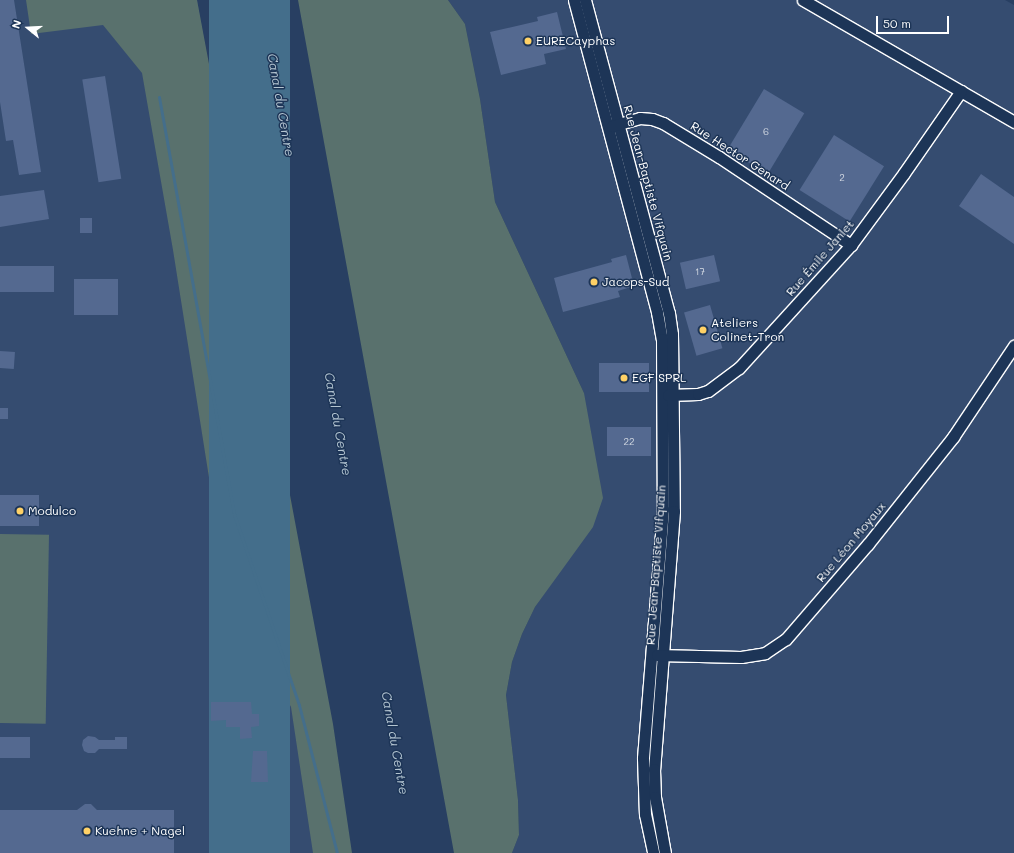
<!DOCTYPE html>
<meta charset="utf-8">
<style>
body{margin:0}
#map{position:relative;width:1014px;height:853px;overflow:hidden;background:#283f62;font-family:Mali,sans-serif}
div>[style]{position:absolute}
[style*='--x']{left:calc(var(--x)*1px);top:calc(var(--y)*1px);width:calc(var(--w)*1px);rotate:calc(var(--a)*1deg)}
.built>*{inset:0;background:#354c70}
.green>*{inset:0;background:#59716d;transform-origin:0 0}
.water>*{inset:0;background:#446e8b;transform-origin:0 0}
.stream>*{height:3px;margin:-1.5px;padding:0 1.5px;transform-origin:1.5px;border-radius:1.5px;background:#446e8b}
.building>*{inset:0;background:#546990;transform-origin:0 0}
.roads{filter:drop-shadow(1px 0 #fff) drop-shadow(-1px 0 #fff) drop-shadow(0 1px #fff) drop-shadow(0 -1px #fff)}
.minor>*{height:11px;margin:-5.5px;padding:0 5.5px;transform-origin:5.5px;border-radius:5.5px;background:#1d3557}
.dots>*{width:11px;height:11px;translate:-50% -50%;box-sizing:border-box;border:2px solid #1d3557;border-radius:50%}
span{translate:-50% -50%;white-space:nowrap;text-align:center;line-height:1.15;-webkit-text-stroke:3px #1d3557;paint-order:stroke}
.number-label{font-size:10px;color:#d4dae3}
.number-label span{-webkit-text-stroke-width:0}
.poi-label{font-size:12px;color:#fff}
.left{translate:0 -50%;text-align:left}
.street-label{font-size:12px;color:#fff}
.water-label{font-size:13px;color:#b4c5d1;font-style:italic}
.north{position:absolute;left:8px;top:8px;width:40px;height:40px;-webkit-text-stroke:3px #1d3557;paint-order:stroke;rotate:288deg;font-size:11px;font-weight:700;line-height:16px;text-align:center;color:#fff}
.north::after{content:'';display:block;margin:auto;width:14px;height:18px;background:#fff;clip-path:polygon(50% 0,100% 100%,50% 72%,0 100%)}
.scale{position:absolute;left:876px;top:16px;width:73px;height:18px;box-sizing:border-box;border:2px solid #fff;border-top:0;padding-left:5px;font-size:12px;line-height:14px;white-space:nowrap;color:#fff;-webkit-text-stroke:3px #1d3557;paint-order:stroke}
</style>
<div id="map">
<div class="built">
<i style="clip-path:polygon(0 0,197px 0,349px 853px,0 853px)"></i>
<i style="clip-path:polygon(448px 0,1005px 0,1014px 5px,1014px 853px,512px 853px,519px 835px,518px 800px,506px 695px,512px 662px,522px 634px,535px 607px,558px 574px,584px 393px,495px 202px,480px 99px,465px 24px)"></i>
</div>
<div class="green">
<i style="clip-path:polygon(26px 0,197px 0,333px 724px,352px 853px,313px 853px,291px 707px,251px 629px,220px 547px,173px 250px,142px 73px,103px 25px,31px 34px)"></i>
<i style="clip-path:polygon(298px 0,448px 0,465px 24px,480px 99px,495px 202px,584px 393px,603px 498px,593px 527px,535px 607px,522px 634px,512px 662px,506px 695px,518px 800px,519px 835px,512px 853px,454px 853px)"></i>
<i style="left:0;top:534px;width:49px;height:189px;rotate:1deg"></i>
</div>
<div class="water">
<i style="left:209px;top:0;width:81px;height:867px"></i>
</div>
<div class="stream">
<i style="--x:159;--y:97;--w:424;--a:79.8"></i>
<i style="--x:234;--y:514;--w:202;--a:71.2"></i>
<i style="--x:299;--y:705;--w:153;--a:75.6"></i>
</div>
<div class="building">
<i style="clip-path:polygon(0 0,14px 0,41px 172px,19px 175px,13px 140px,6px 141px,0 102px)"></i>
<i style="clip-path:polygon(557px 12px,566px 49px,544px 54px,546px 64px,501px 75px,490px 32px,538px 21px,537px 17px)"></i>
<i style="left:105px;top:76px;width:104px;height:23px;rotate:81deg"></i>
<i style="left:764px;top:89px;width:47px;height:71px;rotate:31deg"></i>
<i style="left:834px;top:135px;width:59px;height:65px;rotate:32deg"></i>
<i style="clip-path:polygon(981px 174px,1014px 197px,1014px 244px,959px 206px)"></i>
<i style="clip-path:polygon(44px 190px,49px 219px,0 227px,0 196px)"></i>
<i style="left:80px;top:218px;width:12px;height:15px"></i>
<i style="clip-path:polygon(626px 255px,634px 286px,618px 291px,620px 297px,563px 312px,554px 278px,612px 262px,611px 259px)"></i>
<i style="left:714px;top:255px;width:27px;height:35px;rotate:77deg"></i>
<i style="left:0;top:266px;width:54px;height:26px"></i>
<i style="left:74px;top:279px;width:44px;height:36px"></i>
<i style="left:710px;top:305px;width:45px;height:27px;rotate:74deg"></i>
<i style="left:0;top:351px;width:15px;height:17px;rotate:4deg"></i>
<i style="left:649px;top:363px;width:29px;height:50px;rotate:90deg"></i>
<i style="left:0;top:408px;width:8px;height:11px"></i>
<i style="left:651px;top:427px;width:29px;height:44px;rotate:90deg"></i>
<i style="left:0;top:495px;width:39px;height:31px"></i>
<i style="clip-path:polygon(211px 702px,251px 702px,252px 714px,259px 714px,259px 726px,251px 727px,252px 738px,240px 739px,240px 727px,226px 727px,226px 720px,211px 721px)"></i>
<i style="clip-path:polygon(88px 736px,95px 737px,99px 740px,115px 740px,115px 737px,127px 737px,127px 749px,99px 749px,95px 753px,88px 753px,84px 751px,82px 745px,83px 740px)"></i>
<i style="left:0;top:737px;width:30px;height:21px"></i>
<i style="clip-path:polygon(253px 751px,267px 751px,268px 782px,251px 782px)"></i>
<i style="clip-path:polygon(85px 804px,91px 804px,97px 810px,174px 810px,174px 853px,0 853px,0 810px,77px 810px)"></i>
</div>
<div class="roads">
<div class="minor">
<i style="--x:574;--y:0;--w:323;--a:75.1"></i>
<i style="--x:657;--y:312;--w:27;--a:80"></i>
<i style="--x:662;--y:339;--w:170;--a:89.7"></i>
<i style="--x:663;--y:509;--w:250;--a:94.6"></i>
<i style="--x:643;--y:758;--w:56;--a:88"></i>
<i style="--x:645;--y:814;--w:40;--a:78"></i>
<i style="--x:585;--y:0;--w:324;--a:75"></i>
<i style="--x:669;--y:313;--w:21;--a:82"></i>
<i style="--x:672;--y:334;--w:177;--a:89.4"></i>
<i style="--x:674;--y:511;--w:259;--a:94.4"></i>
<i style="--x:654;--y:769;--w:28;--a:88"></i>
<i style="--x:655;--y:797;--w:57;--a:79.9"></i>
<i style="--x:803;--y:0;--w:244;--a:30"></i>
<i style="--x:612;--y:126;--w:29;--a:-16"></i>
<i style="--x:640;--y:118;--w:12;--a:5"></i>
<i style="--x:652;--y:119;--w:12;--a:20"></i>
<i style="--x:663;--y:123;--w:66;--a:31.3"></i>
<i style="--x:719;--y:157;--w:159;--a:33.7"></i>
<i style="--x:668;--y:395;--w:30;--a:-2"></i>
<i style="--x:698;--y:394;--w:10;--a:-17"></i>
<i style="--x:708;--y:391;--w:39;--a:-37"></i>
<i style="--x:739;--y:368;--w:166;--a:-47.7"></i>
<i style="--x:851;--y:245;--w:89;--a:-53.6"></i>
<i style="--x:904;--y:173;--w:100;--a:-55.2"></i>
<i style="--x:657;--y:655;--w:84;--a:1.4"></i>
<i style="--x:741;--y:657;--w:24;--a:-9"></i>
<i style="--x:765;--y:653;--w:25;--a:-34"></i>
<i style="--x:786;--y:639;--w:125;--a:-49.2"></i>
<i style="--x:868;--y:544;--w:137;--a:-51.5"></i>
<i style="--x:953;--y:437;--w:110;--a:-56.2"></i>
</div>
</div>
<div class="dots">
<i style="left:528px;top:41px;background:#ffd166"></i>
<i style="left:594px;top:282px;background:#ffd166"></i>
<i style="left:703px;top:330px;background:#ffd166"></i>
<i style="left:624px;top:378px;background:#ffd166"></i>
<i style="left:20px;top:511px;background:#ffd166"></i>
<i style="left:87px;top:831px;background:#ffd166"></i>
</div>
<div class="number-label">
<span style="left:766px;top:132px">6</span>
<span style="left:842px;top:178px">2</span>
<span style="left:700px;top:272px">17</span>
<span style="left:629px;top:442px">22</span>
</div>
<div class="poi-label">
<span class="left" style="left:536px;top:41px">EURECayphas</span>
<span class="left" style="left:602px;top:282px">Jacops-Sud</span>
<span class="left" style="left:711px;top:330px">Ateliers<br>Colinet-Tron</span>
<span class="left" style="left:632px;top:378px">EGF SPRL</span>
<span class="left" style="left:28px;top:511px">Modulco</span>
<span class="left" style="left:95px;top:831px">Kuehne + Nagel</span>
</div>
<div class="street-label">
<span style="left:740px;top:156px;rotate:33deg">Rue Hector Genard</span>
<span style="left:648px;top:183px;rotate:75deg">Rue Jean-Baptiste Vifquain</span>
<span style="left:820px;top:258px;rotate:-49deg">Rue Émile Janlet</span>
<span style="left:851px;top:542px;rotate:-50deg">Rue Léon Moyaux</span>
<span style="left:656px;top:565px;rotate:-86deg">Rue Jean-Baptiste Vifquain</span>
</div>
<div class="water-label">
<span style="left:281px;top:105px;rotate:80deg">Canal du Centre</span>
<span style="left:338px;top:424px;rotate:80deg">Canal du Centre</span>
<span style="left:395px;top:743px;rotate:80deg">Canal du Centre</span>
</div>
<div class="north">N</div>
<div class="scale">50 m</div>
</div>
